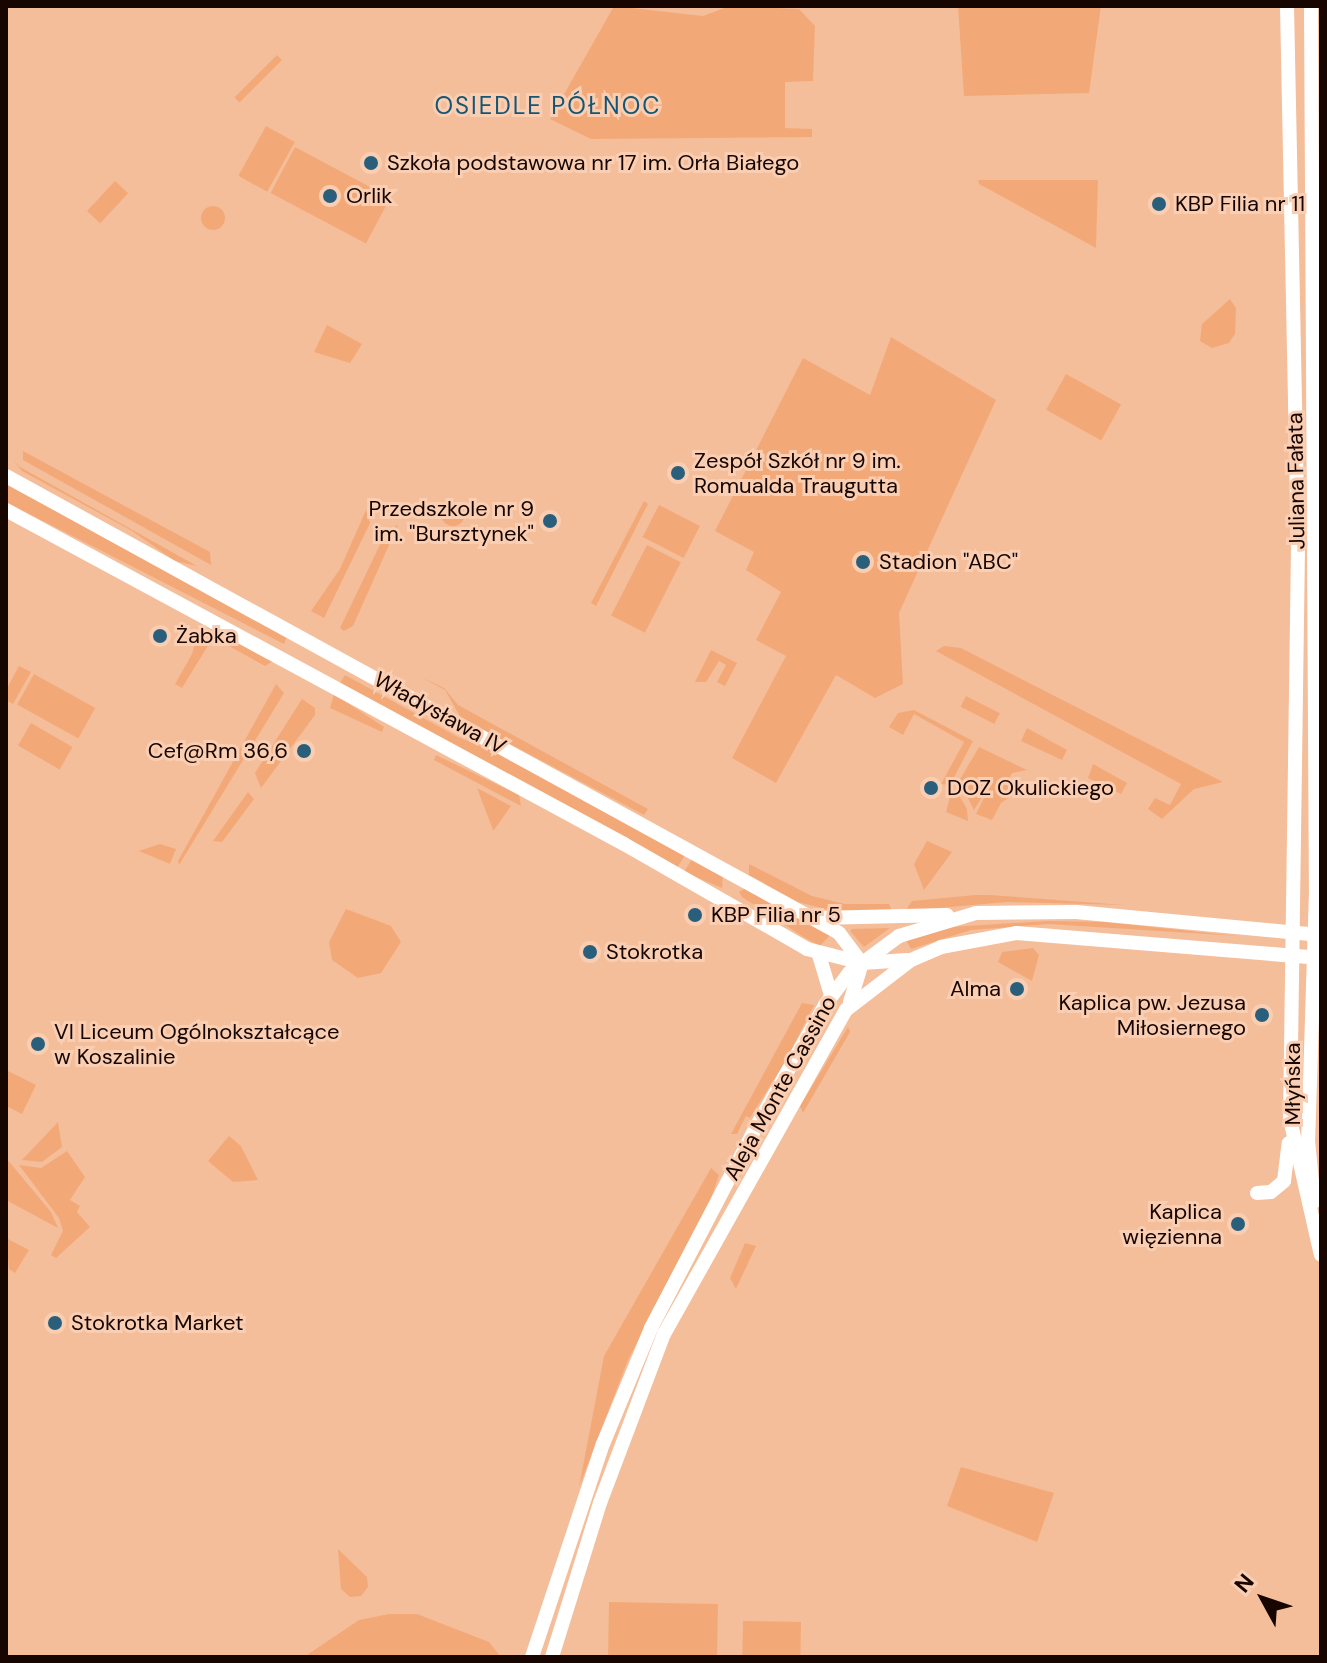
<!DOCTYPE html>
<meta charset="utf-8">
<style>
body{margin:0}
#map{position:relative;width:1327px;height:1663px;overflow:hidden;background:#f4be9b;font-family:"DM Sans",sans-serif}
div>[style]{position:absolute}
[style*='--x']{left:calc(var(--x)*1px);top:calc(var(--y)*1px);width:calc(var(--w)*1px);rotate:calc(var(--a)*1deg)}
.green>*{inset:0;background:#f3a977;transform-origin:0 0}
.round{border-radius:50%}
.minor>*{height:14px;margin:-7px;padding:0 7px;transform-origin:7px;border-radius:7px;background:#fff}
.dots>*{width:22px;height:22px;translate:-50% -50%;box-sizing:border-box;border:4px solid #f9ceb2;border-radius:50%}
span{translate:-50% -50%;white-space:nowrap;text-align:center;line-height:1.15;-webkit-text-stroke:6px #f9ceb2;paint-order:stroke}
.poi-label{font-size:22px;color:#170600}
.left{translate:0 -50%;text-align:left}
.right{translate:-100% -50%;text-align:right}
.street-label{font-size:22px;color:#170600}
.neighbourhood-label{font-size:24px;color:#145573;letter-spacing:2px}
.frame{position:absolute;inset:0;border:8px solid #170600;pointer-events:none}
.north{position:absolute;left:1223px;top:1559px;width:80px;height:80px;-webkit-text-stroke:6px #f9ceb2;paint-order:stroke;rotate:310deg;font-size:22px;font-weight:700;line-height:32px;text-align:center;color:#170600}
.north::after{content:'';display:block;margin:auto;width:28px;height:36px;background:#170600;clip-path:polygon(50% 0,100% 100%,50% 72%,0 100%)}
</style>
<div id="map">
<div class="green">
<i style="clip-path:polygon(614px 6px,703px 16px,730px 6px,799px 9px,815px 26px,813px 81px,785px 82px,785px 128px,812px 129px,812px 137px,591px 139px,550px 119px)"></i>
<i style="clip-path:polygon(958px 6px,1101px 6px,1089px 93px,964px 96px)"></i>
<i style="left:277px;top:55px;width:7px;height:60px;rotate:45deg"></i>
<i style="left:266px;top:126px;width:33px;height:57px;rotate:29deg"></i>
<i style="left:295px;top:147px;width:108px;height:52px;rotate:28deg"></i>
<i style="clip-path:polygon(978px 180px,1098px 180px,1096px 248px,979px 184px)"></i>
<i style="left:115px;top:181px;width:18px;height:41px;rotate:43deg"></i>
<i class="round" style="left:201px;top:206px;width:24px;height:24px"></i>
<i style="clip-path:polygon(1230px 299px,1236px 308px,1235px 334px,1229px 343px,1212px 348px,1200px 341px,1202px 324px)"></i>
<i style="clip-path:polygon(327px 325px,362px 344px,350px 363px,314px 352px)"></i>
<i style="clip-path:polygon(891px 337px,996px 400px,899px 613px,903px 684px,875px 698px,836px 675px,776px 783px,732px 758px,786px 656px,756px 640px,781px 592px,746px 570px,754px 552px,715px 531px,803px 358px,870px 395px)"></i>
<i style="left:1066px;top:374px;width:63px;height:41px;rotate:29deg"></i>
<i style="clip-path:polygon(23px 451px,210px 552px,211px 565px,23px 460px)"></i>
<i style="clip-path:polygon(13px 460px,20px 467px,197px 566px,175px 561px,132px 531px,22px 471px)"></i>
<i style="clip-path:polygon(6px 484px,287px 636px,284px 644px,6px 502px)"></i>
<i style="clip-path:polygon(644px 501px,648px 504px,596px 606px,591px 603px)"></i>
<i class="round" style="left:441px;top:502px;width:24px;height:24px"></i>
<i style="left:659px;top:505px;width:46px;height:36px;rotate:27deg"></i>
<i style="clip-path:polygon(366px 510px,370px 523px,324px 618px,311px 611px,340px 569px)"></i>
<i style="clip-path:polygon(398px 525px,353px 626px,344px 631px,340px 628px,387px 530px)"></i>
<i style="left:647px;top:545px;width:38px;height:79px;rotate:27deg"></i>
<i style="clip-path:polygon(214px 629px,273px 661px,265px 666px,202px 631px)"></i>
<i style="clip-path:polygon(192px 632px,209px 644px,182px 688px,175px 684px,192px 654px,195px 644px,188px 639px)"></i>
<i style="clip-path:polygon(944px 646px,961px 648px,1223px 782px,1194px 789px,1162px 819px,1148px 809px,1155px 798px,1170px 805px,1181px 784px,936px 651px)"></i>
<i style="clip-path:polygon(711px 650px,737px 663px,725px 686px,717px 682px,726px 665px,719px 661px,706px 682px,695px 682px)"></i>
<i style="clip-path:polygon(19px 666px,31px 672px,13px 704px,6px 700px,6px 690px)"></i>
<i style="left:34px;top:674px;width:70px;height:35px;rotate:29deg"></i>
<i style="clip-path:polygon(345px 675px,458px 737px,507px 757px,685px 855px,677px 868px,340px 683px)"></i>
<i style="clip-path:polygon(421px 677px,444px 688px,458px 705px,648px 809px,644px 815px,461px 718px,445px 690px)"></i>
<i style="clip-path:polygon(276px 684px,284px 693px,179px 865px,178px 861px)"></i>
<i style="clip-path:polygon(334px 694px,384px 727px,382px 732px,330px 708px)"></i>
<i style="left:966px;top:696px;width:38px;height:12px;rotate:27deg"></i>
<i style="clip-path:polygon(302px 699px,315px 708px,315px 715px,261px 788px,255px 773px)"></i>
<i style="clip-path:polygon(914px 710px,973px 741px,950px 785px,941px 784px,964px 742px,914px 714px,903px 735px,889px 727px,898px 713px)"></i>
<i style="left:31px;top:723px;width:48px;height:26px;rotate:30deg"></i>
<i style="clip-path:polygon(1027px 728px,1067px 750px,1062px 760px,1021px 741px)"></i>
<i style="clip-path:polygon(979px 747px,1027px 770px,1012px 773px,1006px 784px,1019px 791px,1001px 803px,992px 820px,976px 814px,994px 778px,974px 810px,959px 781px)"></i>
<i style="clip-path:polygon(436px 755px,519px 795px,521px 806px,434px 760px)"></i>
<i style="clip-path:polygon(1093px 764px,1127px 783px,1121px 794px,1088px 778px)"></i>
<i style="clip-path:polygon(477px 788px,511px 806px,494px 830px,493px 830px)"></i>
<i style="clip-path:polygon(248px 792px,254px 799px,222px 842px,213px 841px)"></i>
<i style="clip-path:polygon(959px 795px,967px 809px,968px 821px,946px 812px,950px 797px)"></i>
<i style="clip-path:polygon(927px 841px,952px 852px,924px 890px,914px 864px)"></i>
<i style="clip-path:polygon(160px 844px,176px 849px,170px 864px,139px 851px)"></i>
<i style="clip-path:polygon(692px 859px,723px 876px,722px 888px,684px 872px)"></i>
<i style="clip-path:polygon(749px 864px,812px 896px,845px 904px,889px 904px,893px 913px,837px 912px,798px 902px,749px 875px)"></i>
<i style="clip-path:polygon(746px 888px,830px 935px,820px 946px,802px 936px,742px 897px,739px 892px)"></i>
<i style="clip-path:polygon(975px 895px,990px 895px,1125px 905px,1007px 902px,905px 911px,912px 901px)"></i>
<i style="clip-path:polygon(346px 909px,391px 926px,401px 942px,381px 973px,358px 978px,332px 960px,329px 942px)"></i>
<i style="clip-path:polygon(1048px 921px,1104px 922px,1238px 936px,1049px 924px,971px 930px,911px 949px,906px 940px,951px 927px)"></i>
<i style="clip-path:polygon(890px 928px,864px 947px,850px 931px,852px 929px)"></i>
<i style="clip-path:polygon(1033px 948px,1039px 955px,1032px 981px,998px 962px,1002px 952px)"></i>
<i style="clip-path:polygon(802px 1003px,814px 1005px,785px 1062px,750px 1118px,746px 1116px,737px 1134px,731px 1134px)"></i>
<i style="clip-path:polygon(848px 1027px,850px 1032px,803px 1113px,800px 1106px)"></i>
<i style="clip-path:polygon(6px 1070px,36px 1085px,22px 1114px,6px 1106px)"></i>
<i style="clip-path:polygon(58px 1122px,62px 1147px,42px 1162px,22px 1160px)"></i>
<i style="clip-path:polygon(229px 1136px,241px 1146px,258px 1180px,233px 1182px,208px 1161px)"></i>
<i style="clip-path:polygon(67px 1151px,85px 1177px,70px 1200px,80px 1206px,77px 1212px,90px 1227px,56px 1258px,51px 1255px,63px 1231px,59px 1218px,19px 1165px,41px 1168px)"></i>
<i style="clip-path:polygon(6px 1158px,51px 1212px,58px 1228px,6px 1200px)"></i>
<i style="clip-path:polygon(711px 1168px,719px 1175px,709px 1204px,628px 1360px,579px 1487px,604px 1356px)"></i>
<i style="clip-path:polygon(6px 1238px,29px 1250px,15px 1273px,9px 1269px)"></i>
<i style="clip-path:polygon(745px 1243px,756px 1246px,736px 1289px,730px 1278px)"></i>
<i style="clip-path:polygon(961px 1467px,1054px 1493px,1037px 1542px,947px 1506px)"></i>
<i style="clip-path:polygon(338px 1549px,367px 1577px,368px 1587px,361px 1596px,350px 1597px,341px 1589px)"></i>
<i style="left:609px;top:1602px;width:109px;height:53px;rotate:1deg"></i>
<i style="clip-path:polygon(389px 1614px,417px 1614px,489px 1642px,501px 1657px,304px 1657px,359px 1620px)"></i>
<i style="left:743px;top:1621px;width:58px;height:35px;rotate:1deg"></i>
</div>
<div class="minor">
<i style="--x:1287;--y:6;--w:542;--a:88.84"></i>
<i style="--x:1298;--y:548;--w:571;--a:90.8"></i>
<i style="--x:1290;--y:1119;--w:139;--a:77.2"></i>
<i style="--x:1311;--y:6;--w:885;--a:89.68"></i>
<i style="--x:1316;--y:891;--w:249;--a:91.8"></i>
<i style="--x:1308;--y:1140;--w:62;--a:84.5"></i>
<i style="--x:6;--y:476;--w:950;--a:28.75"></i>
<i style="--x:839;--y:933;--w:38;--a:53"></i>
<i style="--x:862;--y:963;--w:41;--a:107.1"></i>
<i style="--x:6;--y:510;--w:702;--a:28.39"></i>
<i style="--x:624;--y:844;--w:211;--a:29.8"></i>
<i style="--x:807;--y:949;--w:57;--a:14.3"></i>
<i style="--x:862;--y:963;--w:45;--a:-3.8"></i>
<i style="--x:816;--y:918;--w:131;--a:-1.3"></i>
<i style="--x:819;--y:955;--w:42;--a:73.3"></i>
<i style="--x:1257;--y:1193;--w:14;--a:-4"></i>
<i style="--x:1271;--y:1192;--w:17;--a:-40"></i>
<i style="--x:1284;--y:1181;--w:38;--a:-83"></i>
<i style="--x:532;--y:1657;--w:225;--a:-71.6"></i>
<i style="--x:603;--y:1444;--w:126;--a:-67.5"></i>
<i style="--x:651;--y:1328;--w:227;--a:-62.4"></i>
<i style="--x:756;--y:1127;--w:140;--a:-60.5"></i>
<i style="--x:825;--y:1005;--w:40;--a:-53"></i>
<i style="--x:849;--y:973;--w:62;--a:-36.5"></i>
<i style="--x:899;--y:936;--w:80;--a:-16.6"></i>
<i style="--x:976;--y:913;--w:100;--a:-0.6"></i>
<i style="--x:1076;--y:912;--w:246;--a:5.4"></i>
<i style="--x:552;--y:1657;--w:161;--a:-72.7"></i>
<i style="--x:600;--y:1503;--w:181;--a:-69.3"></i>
<i style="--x:664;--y:1334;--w:372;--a:-60.7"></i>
<i style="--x:846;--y:1010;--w:82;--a:-37.6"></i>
<i style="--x:911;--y:960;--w:33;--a:-23"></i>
<i style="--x:941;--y:947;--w:76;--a:-10.6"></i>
<i style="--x:1016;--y:933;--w:306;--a:4.7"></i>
</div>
<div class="dots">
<i style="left:371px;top:163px;background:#2a5f7b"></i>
<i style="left:330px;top:196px;background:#2a5f7b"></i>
<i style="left:1159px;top:204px;background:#2a5f7b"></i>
<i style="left:678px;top:473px;background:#2a5f7b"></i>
<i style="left:550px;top:521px;background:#2a5f7b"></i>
<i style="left:863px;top:562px;background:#2a5f7b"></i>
<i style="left:160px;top:636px;background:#2a5f7b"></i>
<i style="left:304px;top:751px;background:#2a5f7b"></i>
<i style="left:931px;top:788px;background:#2a5f7b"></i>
<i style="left:695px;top:915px;background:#2a5f7b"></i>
<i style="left:590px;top:952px;background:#2a5f7b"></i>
<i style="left:1017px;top:989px;background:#2a5f7b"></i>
<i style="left:1262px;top:1015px;background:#2a5f7b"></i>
<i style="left:38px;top:1044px;background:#2a5f7b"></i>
<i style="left:1238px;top:1224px;background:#2a5f7b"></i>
<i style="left:55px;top:1323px;background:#2a5f7b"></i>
</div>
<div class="poi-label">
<span class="left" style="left:387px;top:163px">Szkoła podstawowa nr 17 im. Orła Białego</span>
<span class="left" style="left:346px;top:196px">Orlik</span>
<span class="left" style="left:1175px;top:204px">KBP Filia nr 11</span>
<span class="left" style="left:694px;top:473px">Zespół Szkół nr 9 im.<br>Romualda Traugutta</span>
<span class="right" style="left:534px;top:521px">Przedszkole nr 9<br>im. "Bursztynek"</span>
<span class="left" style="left:879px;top:562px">Stadion "ABC"</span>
<span class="left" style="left:176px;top:636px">Żabka</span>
<span class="right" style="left:288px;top:751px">Cef@Rm 36,6</span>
<span class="left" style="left:947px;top:788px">DOZ Okulickiego</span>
<span class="left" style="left:711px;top:915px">KBP Filia nr 5</span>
<span class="left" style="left:606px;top:952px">Stokrotka</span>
<span class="right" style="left:1001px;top:989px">Alma</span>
<span class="right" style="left:1246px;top:1015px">Kaplica pw. Jezusa<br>Miłosiernego</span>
<span class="left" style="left:54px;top:1044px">VI Liceum Ogólnokształcące<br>w Koszalinie</span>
<span class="right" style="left:1222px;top:1224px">Kaplica<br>więzienna</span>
<span class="left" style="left:71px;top:1323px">Stokrotka Market</span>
</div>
<div class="street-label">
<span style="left:1296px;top:481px;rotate:-91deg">Juliana Fałata</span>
<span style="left:440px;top:713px;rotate:29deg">Władysława IV</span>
<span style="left:1293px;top:1084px;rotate:-90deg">Młyńska</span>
<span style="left:780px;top:1088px;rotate:-61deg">Aleja Monte Cassino</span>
</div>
<div class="neighbourhood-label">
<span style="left:548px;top:106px">OSIEDLE PÓŁNOC</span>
</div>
<div class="frame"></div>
<div class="north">N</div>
</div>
